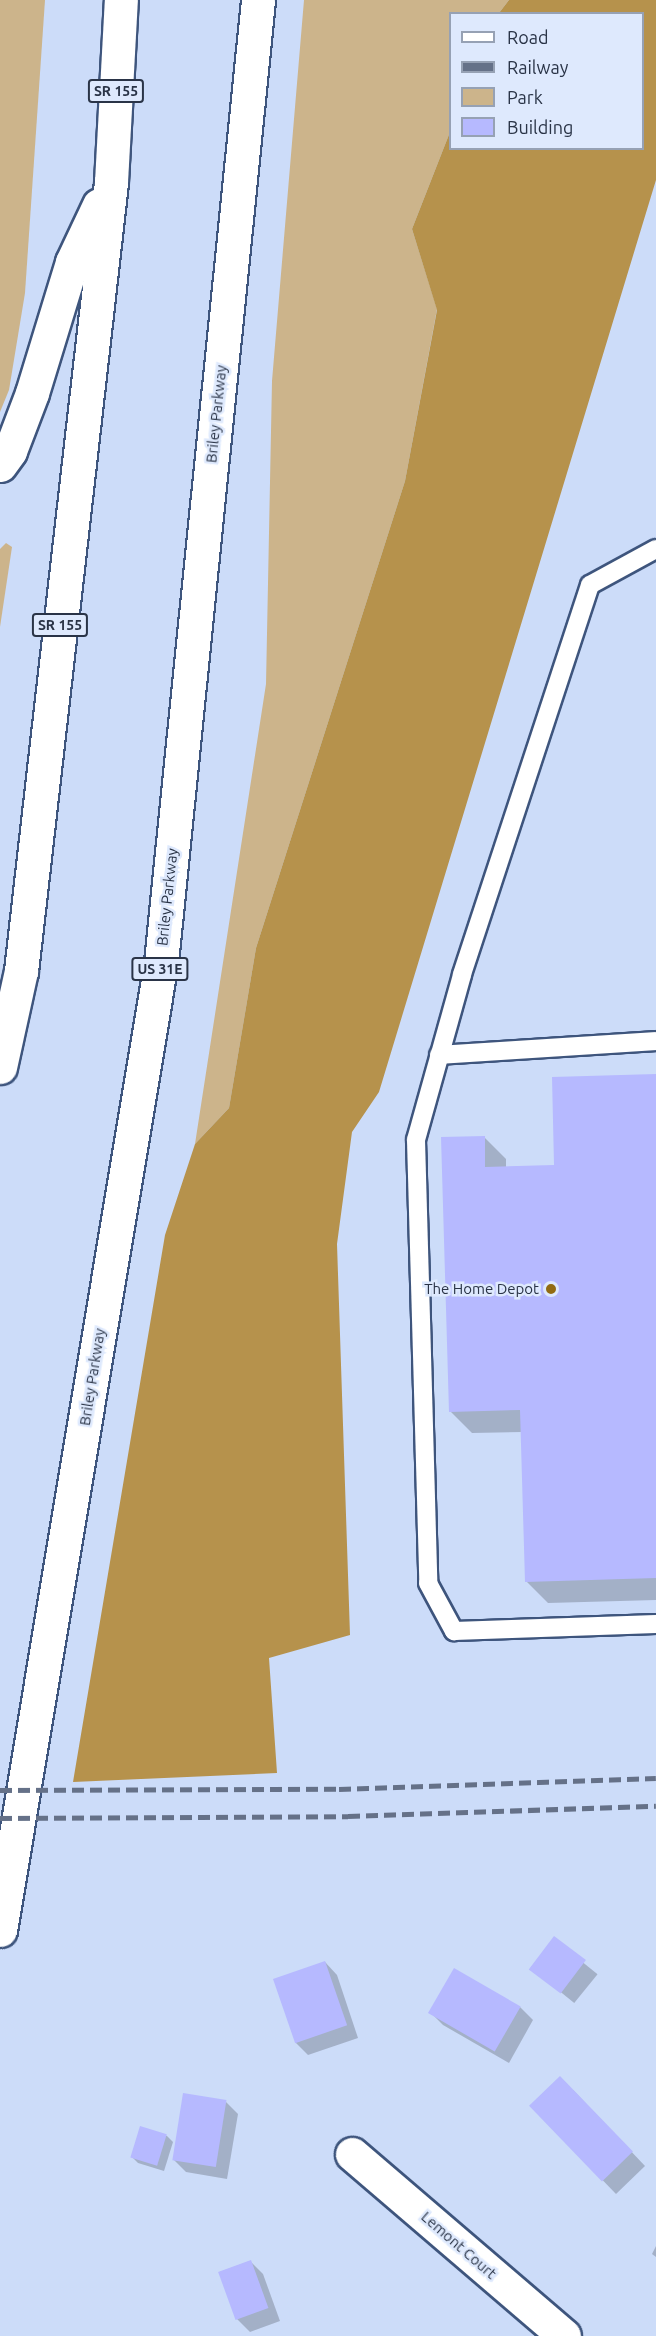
<!DOCTYPE html>
<style>
body{margin:0}
#map{position:relative;width:656px;height:2336px;overflow:hidden;background:#ccdcf9;font-family:Ubuntu,sans-serif}
div>[style]{position:absolute}
[style*='--x']{left:calc(var(--x)*1px);top:calc(var(--y)*1px);width:calc(var(--w)*1px);rotate:calc(var(--a)*1deg)}
.green>*{inset:0;background:#ccb48b}
.forest>*{inset:0;background:#b6924c}
.shadow>*{inset:0;background:#0003;transform-origin:0 0}
.building>*{inset:0;background:#b6b9ff;transform-origin:0 0}
.roads{filter:drop-shadow(2px 0 #3e557d) drop-shadow(-2px 0 #3e557d) drop-shadow(0 2px #3e557d) drop-shadow(0 -2px #3e557d)}
.lane>*{height:18px;margin:-9px;padding:0 9px;transform-origin:9px;border-radius:9px;background:#fff}
.street>*{height:33px;margin:-16.5px;padding:0 16.5px;transform-origin:16.5px;border-radius:16.5px;background:#fff}
.highway>*{height:33px;margin:-16.5px;padding:0 16.5px;transform-origin:16.5px;border-radius:16.5px;background:#fff}
.rail>*{height:4.5px;margin-top:-2.25px;transform-origin:0;background:repeating-linear-gradient(90deg,#657188 0 12px,transparent 0 18px)}
.dots>*{width:16px;height:16px;translate:-50% -50%;box-sizing:border-box;border:3px solid #dee9fd;border-radius:50%}
span{translate:-50% -50%;white-space:nowrap;text-align:center;line-height:1.15;-webkit-text-stroke:5px #dee9fd;paint-order:stroke}
.shield-label span{padding:2px 4px;background:#dee9fd;border:2px solid;border-radius:4px;-webkit-text-stroke-width:0}
.shield-label{font-size:14px;color:#2a3447;font-weight:700}
.street-label{font-size:15px;color:#2a3447}
.poi-label{font-size:15px;color:#2a3447}
.right{translate:-100% -50%;text-align:right}
.legend{position:absolute;left:449px;top:12px;width:195px;height:138px;box-sizing:border-box;background:#dee9fd;border:2px solid #96a1b4;margin:0;padding:8px 10px;list-style:none;font-size:18px;color:#2a3447}
.legend li{display:flex;align-items:center;gap:12px;height:30px}
.legend b{width:30px;border:2px solid #96a1b4}
</style>
<div id="map">
<div class="green">
<i style="clip-path:polygon(0 0,45px 0,25px 293px,9px 390px,0 412px)"></i>
<i style="clip-path:polygon(304px 0,509px 0,499px 13px,450px 14px,450px 132px,412px 229px,437px 309px,405px 481px,256px 948px,229px 1108px,195px 1144px,266px 684px,272px 381px)"></i>
<i style="clip-path:polygon(6px 543px,12px 547px,0 627px,0 549px)"></i>
</div>
<div class="forest">
<i style="clip-path:polygon(509px 0,656px 0,656px 180px,379px 1092px,352px 1132px,337px 1244px,350px 1635px,269px 1658px,277px 1773px,73px 1782px,165px 1235px,195px 1144px,229px 1108px,256px 948px,405px 481px,437px 310px,412px 229px,450px 132px,450px 148px,642px 148px,642px 14px,499px 13px)"></i>
</div>
<div class="shadow">
<i style="clip-path:polygon(656px 1075px,656px 1600px,548px 1603px,526px 1581px,522px 1432px,472px 1433px,450px 1411px,484px 1137px,506px 1159px,506px 1168px,556px 1167px)"></i>
<i style="left:554px;top:1939px;width:56px;height:37px;rotate:39deg"></i>
<i style="clip-path:polygon(325px 1962px,337px 1975px,358px 2038px,308px 2055px,295px 2042px)"></i>
<i style="clip-path:polygon(454px 1970px,520px 2007px,533px 2020px,509px 2063px,443px 2025px,430px 2012px)"></i>
<i style="clip-path:polygon(573px 2090px,645px 2166px,616px 2194px,531px 2106px)"></i>
<i style="clip-path:polygon(225px 2101px,238px 2114px,227px 2179px,186px 2172px,173px 2159px)"></i>
<i style="clip-path:polygon(141px 2128px,167px 2136px,173px 2142px,164px 2171px,138px 2163px,132px 2157px)"></i>
<i style="clip-path:polygon(656px 2246px,656px 2257px,652px 2254px)"></i>
<i style="clip-path:polygon(250px 2261px,263px 2274px,280px 2321px,250px 2332px,237px 2319px,220px 2272px)"></i>
</div>
<div class="building">
<i style="clip-path:polygon(656px 1074px,656px 1578px,525px 1582px,520px 1410px,449px 1412px,441px 1137px,485px 1136px,485px 1167px,554px 1165px,552px 1077px)"></i>
<i style="left:554px;top:1936px;width:40px;height:42px;rotate:37deg"></i>
<i style="left:325px;top:1961px;width:68px;height:55px;rotate:71deg"></i>
<i style="left:454px;top:1968px;width:77px;height:52px;rotate:30deg"></i>
<i style="left:560px;top:2076px;width:105px;height:43px;rotate:46deg"></i>
<i style="left:183px;top:2093px;width:44px;height:68px;rotate:9deg"></i>
<i style="left:140px;top:2126px;width:28px;height:33px;rotate:17deg"></i>
<i style="left:251px;top:2260px;width:51px;height:35px;rotate:70deg"></i>
</div>
<div class="roads">
<div class="lane">
<i style="--x:656;--y:549;--w:75;--a:151.4"></i>
<i style="--x:590;--y:585;--w:410;--a:108.2"></i>
<i style="--x:462;--y:975;--w:171;--a:105.6"></i>
<i style="--x:416;--y:1140;--w:443;--a:88.4"></i>
<i style="--x:428;--y:1583;--w:55;--a:61.6"></i>
<i style="--x:454;--y:1631;--w:202;--a:-2"></i>
<i style="--x:439;--y:1055;--w:217;--a:-3.7"></i>
</div>
<div class="street">
<i style="--x:352;--y:2154;--w:279;--a:40.6"></i>
</div>
<div class="highway">
<i style="--x:0;--y:465;--w:17;--a:-54"></i>
<i style="--x:10;--y:451;--w:62;--a:-69.2"></i>
<i style="--x:32;--y:393;--w:137;--a:-73"></i>
<i style="--x:72;--y:262;--w:63;--a:-64.7"></i>
<i style="--x:0;--y:1067;--w:98;--a:-77.7"></i>
<i style="--x:21;--y:971;--w:794;--a:-83.49"></i>
<i style="--x:111;--y:182;--w:182;--a:-86.9"></i>
<i style="--x:0;--y:1930;--w:981;--a:-80.56"></i>
<i style="--x:161;--y:962;--w:967;--a:-84.24"></i>
</div>
</div>
<div class="rail">
<i style="--x:0;--y:1790;--w:339;--a:-0.2"></i>
<i style="--x:339;--y:1789;--w:317;--a:-2"></i>
<i style="--x:0;--y:1818;--w:348;--a:-0.3"></i>
<i style="--x:348;--y:1816;--w:308;--a:-1.9"></i>
</div>
<div class="dots">
<i style="left:551px;top:1289px;background:#926b12"></i>
</div>
<div class="shield-label">
<span style="left:116px;top:91px">SR 155</span>
<span style="left:60px;top:625px">SR 155</span>
<span style="left:160px;top:969px">US 31E</span>
</div>
<div class="street-label">
<span style="left:216px;top:414px;rotate:-84deg">Briley Parkway</span>
<span style="left:167px;top:897px;rotate:-84deg">Briley Parkway</span>
<span style="left:92px;top:1377px;rotate:-81deg">Briley Parkway</span>
<span style="left:459px;top:2245px;rotate:41deg">Lemont Court</span>
</div>
<div class="poi-label">
<span class="right" style="left:539px;top:1289px">The Home Depot</span>
</div>
<ul class="legend">
<li><b style="height:8px;background:#fff"></b>Road</li>
<li><b style="height:8px;background:#657188"></b>Railway</li>
<li><b style="height:16px;background:#ccb48b"></b>Park</li>
<li><b style="height:16px;background:#b6b9ff"></b>Building</li>
</ul>
</div>
